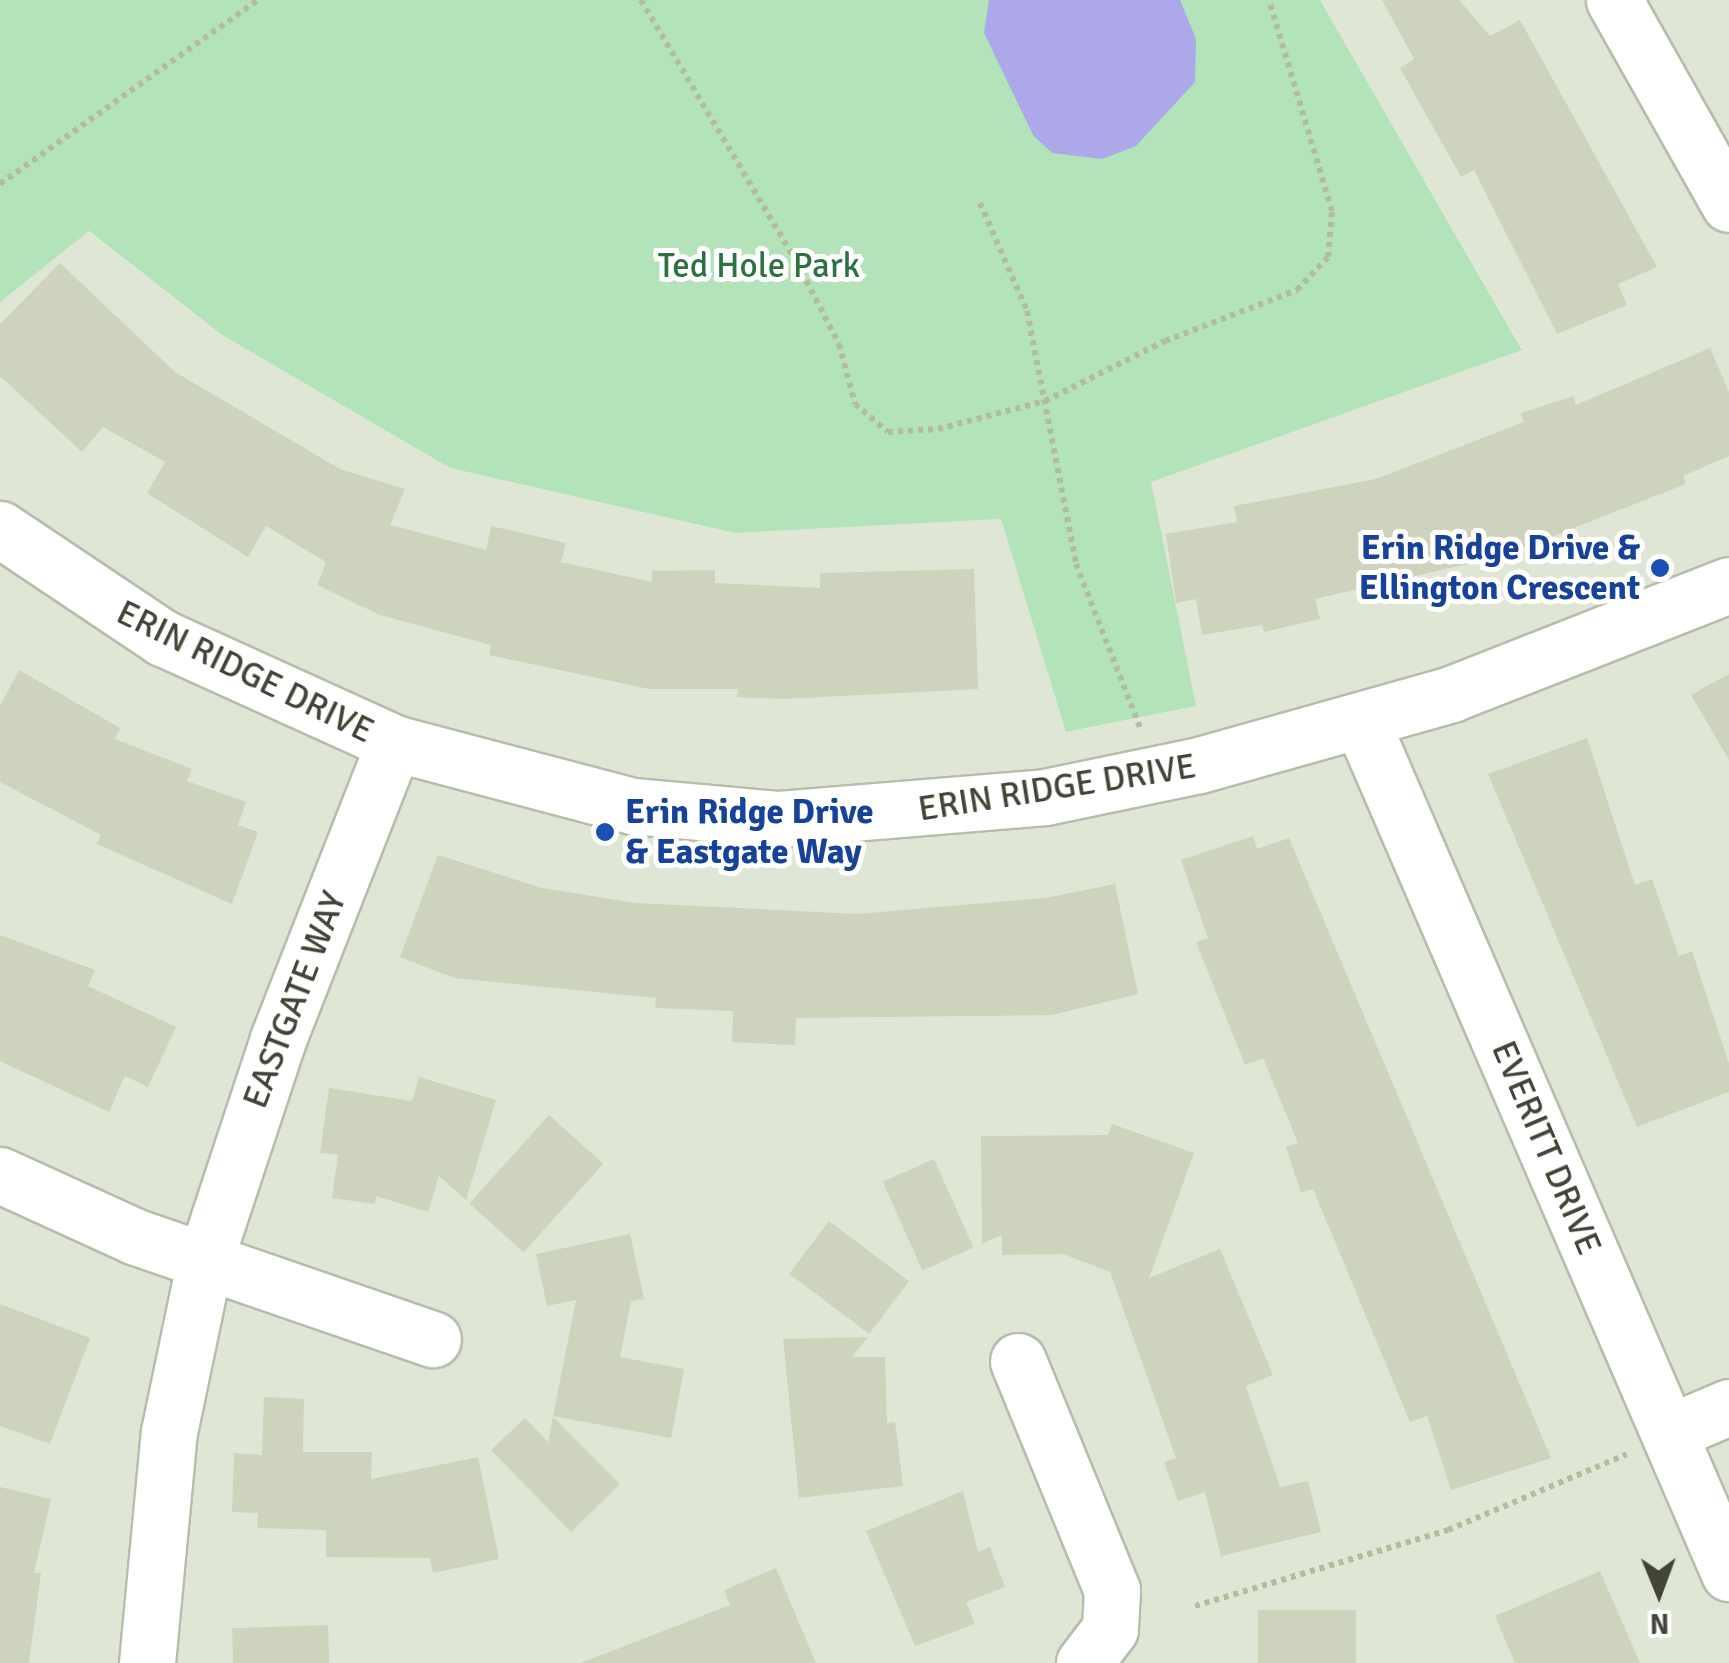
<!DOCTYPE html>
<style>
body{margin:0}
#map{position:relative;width:1729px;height:1663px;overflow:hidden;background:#eef2e7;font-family:Signika,sans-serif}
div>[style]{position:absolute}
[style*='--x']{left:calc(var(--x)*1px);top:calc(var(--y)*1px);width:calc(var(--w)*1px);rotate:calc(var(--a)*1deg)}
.residential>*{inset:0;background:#e0e6d5}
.green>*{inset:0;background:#b3e3b8}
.water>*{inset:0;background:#aca8ea}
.building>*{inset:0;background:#cdd3bd;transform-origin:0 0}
.path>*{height:6px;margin-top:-3px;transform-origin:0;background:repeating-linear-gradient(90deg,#b3bd9d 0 5px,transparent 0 10px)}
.roads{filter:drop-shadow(2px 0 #b7bdaa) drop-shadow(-2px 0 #b7bdaa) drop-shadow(0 2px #b7bdaa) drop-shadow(0 -2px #b7bdaa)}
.minor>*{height:55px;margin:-27.5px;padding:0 27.5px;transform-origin:27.5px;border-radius:27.5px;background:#fff}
.dots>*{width:28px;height:28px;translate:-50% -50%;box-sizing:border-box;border:5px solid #fff;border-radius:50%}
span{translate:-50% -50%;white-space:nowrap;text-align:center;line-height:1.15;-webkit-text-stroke:10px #fff;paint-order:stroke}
.park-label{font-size:35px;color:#2e7241}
.transit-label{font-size:35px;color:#164399;font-weight:700}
.right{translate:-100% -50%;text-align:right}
.left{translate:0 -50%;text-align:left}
.street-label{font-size:35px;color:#414436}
.north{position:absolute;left:1609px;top:1543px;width:100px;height:100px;-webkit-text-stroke:8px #fff;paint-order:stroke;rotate:179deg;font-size:28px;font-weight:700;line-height:40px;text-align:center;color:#414436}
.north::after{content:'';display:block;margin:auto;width:35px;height:45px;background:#414436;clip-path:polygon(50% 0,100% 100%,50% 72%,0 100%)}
</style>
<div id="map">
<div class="residential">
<i style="clip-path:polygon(1320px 0,1729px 0,1729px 1663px,0 1663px,0 260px,88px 231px,222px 335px,450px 468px,735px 533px,1001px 519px,1067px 732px,1196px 706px,1150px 482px,1522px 349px)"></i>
</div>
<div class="green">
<i style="clip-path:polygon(0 0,1320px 0,1522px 350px,1151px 482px,1196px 706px,1066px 732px,1001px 519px,735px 533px,450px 468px,222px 335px,89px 231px,0 302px)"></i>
</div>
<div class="water">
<i style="clip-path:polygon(989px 0,1180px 0,1196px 39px,1195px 82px,1136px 146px,1102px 159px,1052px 153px,1033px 135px,984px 33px)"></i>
</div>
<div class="building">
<i style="clip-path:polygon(1382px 0,1459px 0,1490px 36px,1520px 20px,1657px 267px,1618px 284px,1627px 305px,1557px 334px,1474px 170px,1461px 177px,1400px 68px,1414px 59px)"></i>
<i style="clip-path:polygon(60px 263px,175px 372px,340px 469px,405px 489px,390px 525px,486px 550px,491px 526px,566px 543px,561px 562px,652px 582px,652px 571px,715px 570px,715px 583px,820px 588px,820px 573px,974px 569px,978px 689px,783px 699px,737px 697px,738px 689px,649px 689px,489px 655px,491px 645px,380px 615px,317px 585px,326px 562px,266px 526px,248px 557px,147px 493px,165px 462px,103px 427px,82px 452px,0 376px,0 324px)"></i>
<i style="clip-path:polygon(1710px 348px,1729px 392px,1729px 456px,1683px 476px,1686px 484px,1502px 556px,1315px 599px,1320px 619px,1264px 632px,1262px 625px,1202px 635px,1196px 599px,1176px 603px,1166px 534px,1237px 522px,1234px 506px,1376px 479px,1524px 422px,1521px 413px,1573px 396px,1576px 405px)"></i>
<i style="clip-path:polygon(19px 670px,120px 728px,115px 739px,192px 769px,187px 781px,246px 802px,238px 825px,258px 832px,232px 904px,97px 844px,101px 835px,0 782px,0 706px)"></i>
<i style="clip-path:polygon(1729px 674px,1729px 760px,1691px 695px)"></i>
<i style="clip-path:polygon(1587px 738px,1635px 885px,1652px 879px,1679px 956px,1692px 951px,1729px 1064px,1729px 1092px,1637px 1127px,1488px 774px)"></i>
<i style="clip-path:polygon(1253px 836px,1257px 849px,1289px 838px,1551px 1458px,1451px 1490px,1427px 1416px,1410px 1422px,1313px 1189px,1301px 1193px,1286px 1147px,1298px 1143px,1263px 1058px,1245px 1065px,1196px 942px,1208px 938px,1181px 860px)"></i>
<i style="clip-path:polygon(438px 855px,542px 888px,636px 903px,857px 914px,1045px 898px,1115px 884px,1138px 994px,1052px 1015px,796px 1018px,795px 1045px,732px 1042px,733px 1011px,655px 1008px,656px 998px,454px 978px,400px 957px)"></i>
<i style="clip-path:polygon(0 935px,95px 970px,88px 986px,176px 1027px,148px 1087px,125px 1076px,109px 1112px,0 1061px)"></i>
<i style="clip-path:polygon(419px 1077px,496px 1100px,466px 1200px,439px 1176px,428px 1212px,376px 1196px,375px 1204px,332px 1198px,338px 1155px,320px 1153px,329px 1088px,412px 1101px)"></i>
<i style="left:549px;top:1115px;width:73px;height:119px;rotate:42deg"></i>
<i style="clip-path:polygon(1112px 1124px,1194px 1153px,1149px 1278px,1220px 1249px,1273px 1375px,1246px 1386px,1280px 1487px,1308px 1481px,1321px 1532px,1221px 1556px,1205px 1492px,1178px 1501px,1164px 1462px,1176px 1458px,1110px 1272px,1063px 1254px,1002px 1255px,1002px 1235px,982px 1244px,981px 1136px,1108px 1135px)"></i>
<i style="left:934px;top:1159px;width:97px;height:56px;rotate:66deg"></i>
<i style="left:829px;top:1221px;width:100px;height:66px;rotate:37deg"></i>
<i style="clip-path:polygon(630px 1234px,644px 1299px,631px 1301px,620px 1357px,684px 1369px,671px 1438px,553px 1416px,576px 1300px,547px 1306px,536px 1254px)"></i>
<i style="clip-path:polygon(0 1304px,90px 1338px,50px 1444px,0 1426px)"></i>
<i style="clip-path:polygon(868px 1337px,852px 1357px,885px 1357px,887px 1423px,895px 1422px,903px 1486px,799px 1498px,783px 1339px)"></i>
<i style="clip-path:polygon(264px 1397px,304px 1399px,303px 1452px,372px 1452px,371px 1479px,478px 1457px,499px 1559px,433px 1573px,430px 1558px,326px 1557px,326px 1530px,257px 1528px,258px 1513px,232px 1512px,234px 1453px,262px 1455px)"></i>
<i style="clip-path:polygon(553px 1417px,620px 1484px,571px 1532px,491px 1450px,525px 1418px,548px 1442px)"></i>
<i style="clip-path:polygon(0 1487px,51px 1499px,34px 1573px,41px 1573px,29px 1663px,0 1663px)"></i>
<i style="clip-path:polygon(963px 1491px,978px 1552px,990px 1547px,1005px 1587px,966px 1602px,975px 1624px,915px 1646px,866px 1531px)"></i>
<i style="clip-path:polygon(776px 1568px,816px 1663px,581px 1663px,730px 1605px,724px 1590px)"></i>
<i style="clip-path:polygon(1600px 1571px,1640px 1663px,1515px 1663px,1495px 1616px)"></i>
<i style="left:1356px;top:1610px;width:53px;height:98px;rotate:90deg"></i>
<i style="left:328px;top:1625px;width:38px;height:96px;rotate:88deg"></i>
</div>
<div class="path">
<i style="--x:641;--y:0;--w:306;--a:59.3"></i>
<i style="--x:797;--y:263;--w:91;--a:62.6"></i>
<i style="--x:839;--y:344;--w:62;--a:75.1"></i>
<i style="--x:855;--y:404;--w:43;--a:40.3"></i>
<i style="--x:888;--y:432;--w:50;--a:-3.4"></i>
<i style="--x:938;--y:429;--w:111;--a:-14.7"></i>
<i style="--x:1045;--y:401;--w:134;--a:-26.6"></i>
<i style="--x:1165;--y:341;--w:142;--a:-21.1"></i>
<i style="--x:1297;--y:290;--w:45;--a:-46.8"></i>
<i style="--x:1328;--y:257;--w:46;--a:-85"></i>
<i style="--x:1332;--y:211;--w:220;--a:-106.6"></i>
<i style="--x:0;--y:184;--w:317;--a:-35.5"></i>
<i style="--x:980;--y:203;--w:118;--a:66.5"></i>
<i style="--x:1027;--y:311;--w:258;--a:79"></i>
<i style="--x:1076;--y:564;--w:178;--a:68.6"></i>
<i style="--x:1195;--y:1606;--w:264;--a:-16.7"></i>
<i style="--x:1448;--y:1530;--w:194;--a:-23"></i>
</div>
<div class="roads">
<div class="minor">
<i style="--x:1614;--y:0;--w:234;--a:60.6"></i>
<i style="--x:0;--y:529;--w:196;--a:33.8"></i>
<i style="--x:163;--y:638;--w:254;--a:24.4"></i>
<i style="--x:394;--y:743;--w:247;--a:14.8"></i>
<i style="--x:633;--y:806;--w:147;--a:5.1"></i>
<i style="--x:779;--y:819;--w:267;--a:-4.7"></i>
<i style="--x:1045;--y:797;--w:157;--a:-11.7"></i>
<i style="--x:1199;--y:765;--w:262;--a:-15.7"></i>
<i style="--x:1451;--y:694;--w:299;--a:-21.4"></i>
<i style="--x:1362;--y:723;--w:926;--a:66.65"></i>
<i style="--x:0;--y:1175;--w:149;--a:24.5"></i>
<i style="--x:136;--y:1237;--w:314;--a:19"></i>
<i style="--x:1018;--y:1361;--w:248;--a:67.7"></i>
<i style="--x:1112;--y:1590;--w:39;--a:93"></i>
<i style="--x:1110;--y:1629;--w:43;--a:127.4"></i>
<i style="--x:1670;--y:1432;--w:64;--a:-23"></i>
<i style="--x:147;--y:1663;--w:232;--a:-84.6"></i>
<i style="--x:169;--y:1432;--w:176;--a:-78.2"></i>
<i style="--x:205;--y:1260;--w:233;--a:-71.7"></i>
<i style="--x:278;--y:1039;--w:318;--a:-68.6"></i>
</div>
</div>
<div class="dots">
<i style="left:1660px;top:568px;background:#1a4fb4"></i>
<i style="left:605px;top:832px;background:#1a4fb4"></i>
</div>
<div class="park-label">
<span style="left:759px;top:266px">Ted Hole Park</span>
</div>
<div class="transit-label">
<span class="right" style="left:1640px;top:568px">Erin Ridge Drive &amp;<br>Ellington Crescent</span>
<span class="left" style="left:625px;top:832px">Erin Ridge Drive<br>&amp; Eastgate Way</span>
</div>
<div class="street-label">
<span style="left:245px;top:672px;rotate:26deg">ERIN RIDGE DRIVE</span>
<span style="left:1057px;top:788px;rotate:-9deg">ERIN RIDGE DRIVE</span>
<span style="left:295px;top:1000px;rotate:-69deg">EASTGATE WAY</span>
<span style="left:1546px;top:1148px;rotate:67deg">EVERITT DRIVE</span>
</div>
<div class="north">N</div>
</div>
